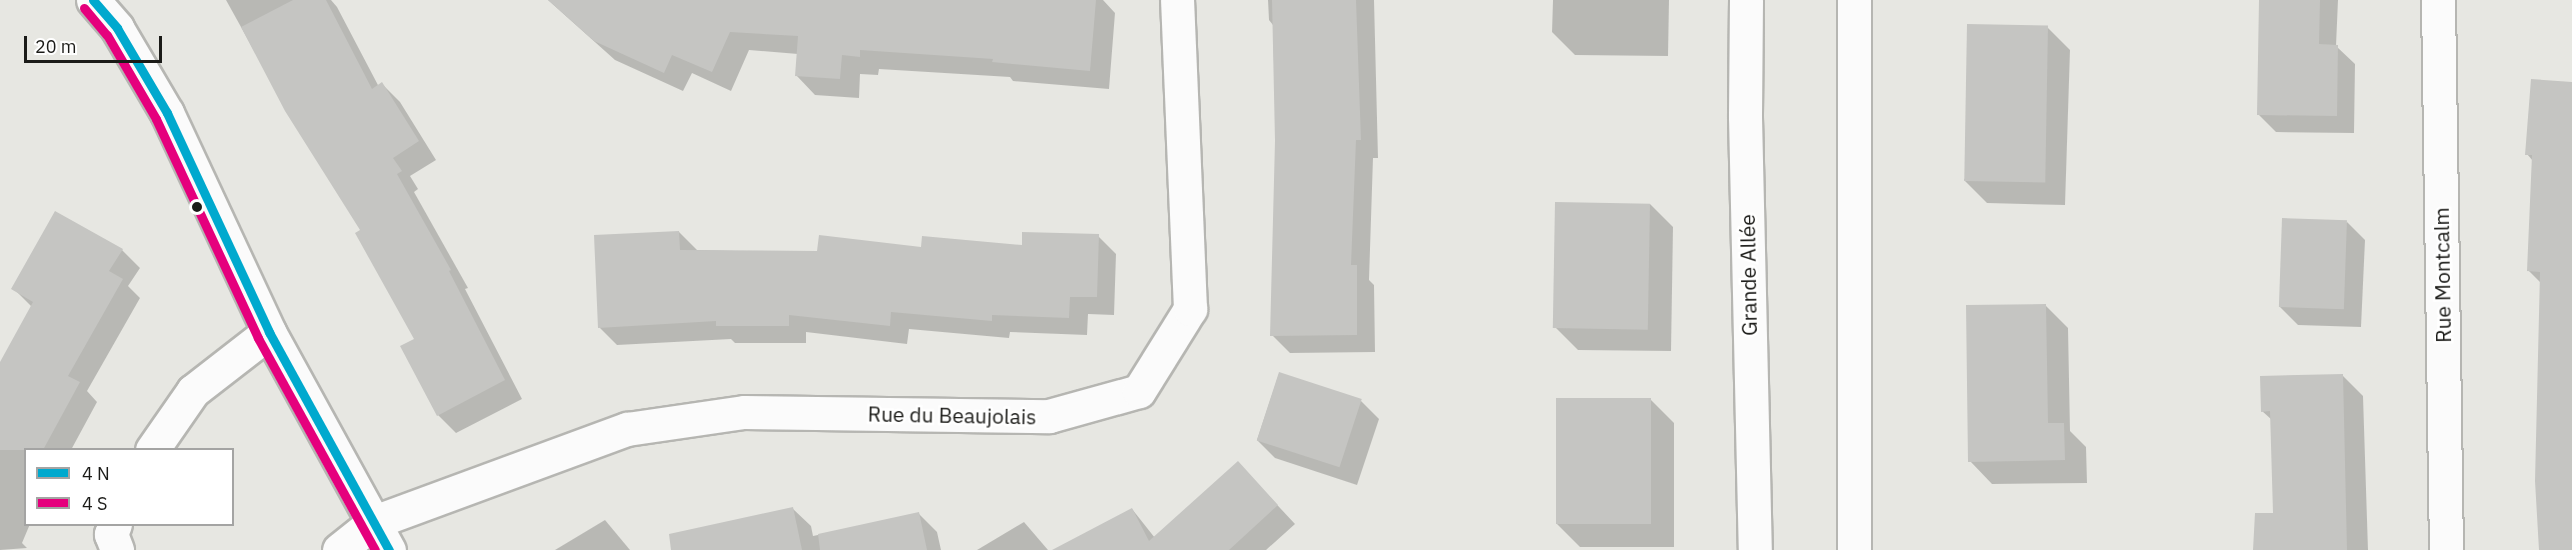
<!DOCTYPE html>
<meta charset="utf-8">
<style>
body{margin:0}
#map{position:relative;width:2572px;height:550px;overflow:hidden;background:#e7e7e2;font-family:"IBM Plex Sans",sans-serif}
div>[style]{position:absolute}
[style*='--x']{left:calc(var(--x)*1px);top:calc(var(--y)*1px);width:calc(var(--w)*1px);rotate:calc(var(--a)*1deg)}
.shadow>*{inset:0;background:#0003}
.building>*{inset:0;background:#c5c5c2;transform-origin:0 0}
.roads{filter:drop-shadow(2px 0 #b6b6b2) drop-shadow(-2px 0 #b6b6b2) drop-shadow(0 2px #b6b6b2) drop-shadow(0 -2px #b6b6b2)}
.minor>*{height:33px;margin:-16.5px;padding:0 16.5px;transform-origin:16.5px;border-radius:16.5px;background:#fbfbfb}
.tertiary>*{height:33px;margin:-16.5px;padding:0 16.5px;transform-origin:16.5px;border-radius:16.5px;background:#fbfbfb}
.bus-1>*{height:9px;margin:-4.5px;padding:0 4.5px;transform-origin:4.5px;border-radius:4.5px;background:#00a9ce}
.bus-2>*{height:9px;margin:-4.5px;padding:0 4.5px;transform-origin:4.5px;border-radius:4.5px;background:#e5007d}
.dots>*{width:16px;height:16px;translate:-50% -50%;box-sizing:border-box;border:3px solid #fff;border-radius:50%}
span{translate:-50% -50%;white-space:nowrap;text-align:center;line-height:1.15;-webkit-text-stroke:5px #fff;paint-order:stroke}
.street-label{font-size:21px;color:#1b1b18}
.legend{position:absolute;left:24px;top:448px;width:210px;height:78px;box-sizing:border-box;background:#fff;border:2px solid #a4a4a3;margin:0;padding:8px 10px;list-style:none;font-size:18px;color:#1b1b18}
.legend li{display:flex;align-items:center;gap:12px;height:30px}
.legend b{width:30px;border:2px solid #a4a4a3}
.scale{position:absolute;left:24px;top:36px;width:138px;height:27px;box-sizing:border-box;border:3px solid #1b1b18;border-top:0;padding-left:8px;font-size:18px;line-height:21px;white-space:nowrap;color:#1b1b18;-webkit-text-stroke:4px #fff;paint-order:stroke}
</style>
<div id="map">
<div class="shadow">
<i style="clip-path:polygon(226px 0,331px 0,337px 7px,379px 87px,382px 84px,400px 102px,436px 160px,410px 176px,418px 189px,414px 192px,468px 288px,465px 289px,522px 399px,456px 433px,438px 415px,416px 339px,362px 230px,287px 110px)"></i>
<i style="clip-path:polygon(548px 0,1103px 0,1115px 13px,1109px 89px,1013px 81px,1010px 77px,879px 69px,878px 75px,860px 74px,859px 98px,815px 95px,796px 75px,798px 54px,749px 50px,731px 91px,692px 73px,683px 91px,615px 60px)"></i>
<i style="clip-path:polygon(1268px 0,1374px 0,1378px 158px,1373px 158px,1369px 280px,1374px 285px,1375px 352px,1290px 353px,1272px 335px,1276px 141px,1273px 25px,1269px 20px)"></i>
<i style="clip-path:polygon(1553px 0,1669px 0,1668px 56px,1575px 55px,1552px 32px)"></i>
<i style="clip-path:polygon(2261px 0,2338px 0,2336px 46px,2355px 64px,2354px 133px,2276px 132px,2258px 114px)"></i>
<i style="clip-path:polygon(2047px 27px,2070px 50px,2065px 205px,1987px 203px,1964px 180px)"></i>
<i style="clip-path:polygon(2572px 83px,2572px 550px,2539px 550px,2541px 283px,2528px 270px,2533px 161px,2527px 154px)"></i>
<i style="clip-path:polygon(1650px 204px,1673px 227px,1671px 351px,1578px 350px,1555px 327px)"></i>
<i style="clip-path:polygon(2347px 222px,2365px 240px,2361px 327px,2298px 325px,2280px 307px)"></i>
<i style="clip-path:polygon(679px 232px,697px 250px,819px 253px,1023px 246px,1098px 236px,1116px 254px,1114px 315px,1088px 314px,1087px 335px,1010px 332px,1009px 338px,909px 329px,907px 344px,806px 332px,806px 343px,735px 343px,731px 339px,617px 345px,599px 327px)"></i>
<i style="clip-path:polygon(122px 250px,140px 268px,128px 286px,140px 298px,87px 391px,97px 402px,71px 450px,26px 450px,26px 524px,30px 524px,22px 543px,27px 548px,0 550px,0 365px,32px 307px,13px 288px)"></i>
<i style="clip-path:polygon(2045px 305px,2068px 328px,2070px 431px,2086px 447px,2087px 483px,1992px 484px,1970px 461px)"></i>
<i style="clip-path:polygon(1279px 374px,1361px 401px,1379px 419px,1357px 485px,1275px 458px,1257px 440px)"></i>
<i style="clip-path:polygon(2342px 375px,2363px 396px,2368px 550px,2255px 550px,2274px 515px,2272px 420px,2262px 411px)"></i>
<i style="clip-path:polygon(1651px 400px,1674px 423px,1674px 547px,1580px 547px,1557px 524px)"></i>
<i style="clip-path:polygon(1238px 463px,1295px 524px,1266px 550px,1055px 550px,1132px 509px,1155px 538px)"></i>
<i style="clip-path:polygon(792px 508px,811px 526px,813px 536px,919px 514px,937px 532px,941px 550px,725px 550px)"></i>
<i style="clip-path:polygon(605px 520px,630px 550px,555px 550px)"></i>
<i style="clip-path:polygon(1024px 522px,1048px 550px,977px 550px)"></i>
</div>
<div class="building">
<i style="clip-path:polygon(293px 0,326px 0,372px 89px,382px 82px,419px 141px,393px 158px,402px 171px,397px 174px,451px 270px,449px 271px,505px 380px,437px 416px,400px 346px,414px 339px,355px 233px,360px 230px,285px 111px,241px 27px)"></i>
<i style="clip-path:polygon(548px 0,1096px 0,1090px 71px,992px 62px,993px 59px,860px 50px,860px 57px,842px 55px,840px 79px,795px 76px,798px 36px,730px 32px,712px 72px,672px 55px,664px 73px,594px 41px)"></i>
<i style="clip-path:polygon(1272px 0,1356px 0,1361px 140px,1356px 140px,1351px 265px,1357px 265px,1357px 335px,1270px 336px,1275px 141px)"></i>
<i style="clip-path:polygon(2259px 0,2320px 0,2319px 44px,2338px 45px,2337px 116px,2257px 115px)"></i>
<i style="left:1967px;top:24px;width:81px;height:157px;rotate:1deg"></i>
<i style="clip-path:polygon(2531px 79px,2572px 82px,2572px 550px,2539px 550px,2535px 481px,2540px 272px,2527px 271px,2532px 155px,2525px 155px)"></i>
<i style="left:1555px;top:202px;width:95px;height:126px;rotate:1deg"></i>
<i style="clip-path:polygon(55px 211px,123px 249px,109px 271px,123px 279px,68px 376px,80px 382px,43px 450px,0 450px,0 362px,33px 302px,11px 289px)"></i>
<i style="left:2282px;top:218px;width:65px;height:89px;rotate:2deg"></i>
<i style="clip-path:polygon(679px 231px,680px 250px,817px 251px,819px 235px,921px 247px,922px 236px,1022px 245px,1022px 232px,1099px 234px,1097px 297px,1070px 297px,1069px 318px,992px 315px,992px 321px,891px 312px,890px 326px,789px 315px,789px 326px,716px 326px,716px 321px,598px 328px,594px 235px)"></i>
<i style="clip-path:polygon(2046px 304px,2048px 423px,2064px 423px,2065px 460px,1968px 462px,1966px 305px)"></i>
<i style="left:1279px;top:372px;width:87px;height:72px;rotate:18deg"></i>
<i style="clip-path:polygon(2343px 374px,2347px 550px,2253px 550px,2255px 513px,2273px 513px,2270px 411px,2261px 412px,2260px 376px)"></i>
<i style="left:1651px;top:398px;width:126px;height:95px;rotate:90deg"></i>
<i style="clip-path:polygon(1238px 461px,1278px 505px,1229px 550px,1052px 550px,1132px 508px,1149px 541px)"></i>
<i style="clip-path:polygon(793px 507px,802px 550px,671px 550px,669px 534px)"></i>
<i style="clip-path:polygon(919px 512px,927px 550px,820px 550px,818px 534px)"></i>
</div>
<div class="roads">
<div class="minor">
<i style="--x:93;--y:0;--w:37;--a:49"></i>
<i style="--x:117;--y:28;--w:99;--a:59.5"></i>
<i style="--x:167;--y:113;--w:242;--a:65"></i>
<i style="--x:269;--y:332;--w:249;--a:61.2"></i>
<i style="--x:2438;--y:0;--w:550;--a:89.17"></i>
<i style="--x:152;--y:450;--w:72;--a:-55.2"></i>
<i style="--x:193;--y:391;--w:96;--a:-37.8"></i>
<i style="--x:115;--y:524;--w:11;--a:112"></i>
<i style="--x:111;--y:534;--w:17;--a:69"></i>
<i style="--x:339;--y:550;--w:45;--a:-38.7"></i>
<i style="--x:374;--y:522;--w:270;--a:-20.2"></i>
<i style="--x:627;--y:429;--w:118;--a:-8.3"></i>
<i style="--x:744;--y:412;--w:305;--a:0.8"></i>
<i style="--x:1049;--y:416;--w:93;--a:-15.5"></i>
<i style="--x:1139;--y:391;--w:97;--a:-58.1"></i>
<i style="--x:1190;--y:309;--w:309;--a:-92.4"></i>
</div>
<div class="tertiary">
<i style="--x:1746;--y:0;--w:117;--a:90.5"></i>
<i style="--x:1745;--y:117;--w:433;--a:88.7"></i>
<i style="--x:1854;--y:0;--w:550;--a:90"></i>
</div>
</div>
<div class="bus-1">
<i style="--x:93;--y:0;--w:37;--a:49"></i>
<i style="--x:117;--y:28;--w:99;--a:59.5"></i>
<i style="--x:167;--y:113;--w:242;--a:65"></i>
<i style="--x:269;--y:332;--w:249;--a:61.2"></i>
</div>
<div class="bus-2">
<i style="--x:84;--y:8;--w:35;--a:50"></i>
<i style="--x:107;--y:35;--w:97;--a:59.7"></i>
<i style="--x:156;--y:119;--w:242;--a:65"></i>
<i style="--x:258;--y:338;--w:242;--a:61.1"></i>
</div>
<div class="dots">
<i style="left:197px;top:207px;background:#1b1b18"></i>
</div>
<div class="street-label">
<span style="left:1748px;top:275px;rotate:-91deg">Grande Allée</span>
<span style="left:2442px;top:275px;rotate:-91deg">Rue Montcalm</span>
<span style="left:952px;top:415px;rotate:1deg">Rue du Beaujolais</span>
</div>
<ul class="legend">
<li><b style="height:8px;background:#00a9ce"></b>4 N</li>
<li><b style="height:8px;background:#e5007d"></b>4 S</li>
</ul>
<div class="scale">20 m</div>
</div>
